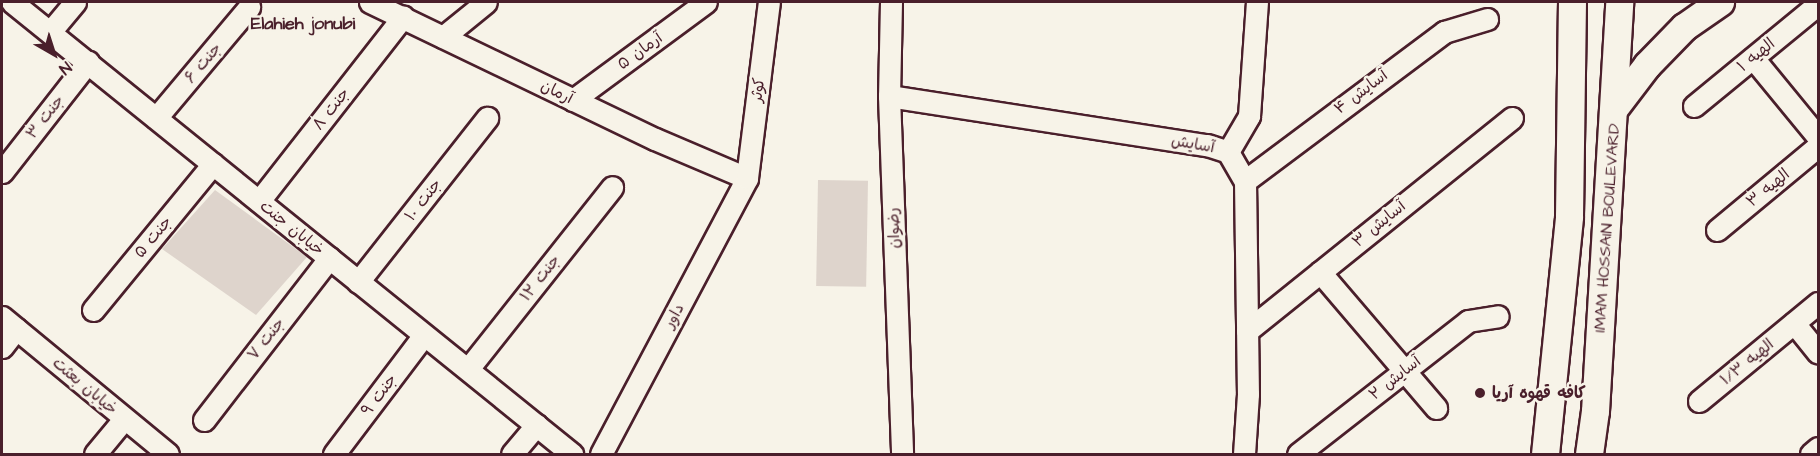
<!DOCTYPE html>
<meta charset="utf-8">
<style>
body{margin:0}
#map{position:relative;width:1820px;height:456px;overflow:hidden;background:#f7f3e8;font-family:"Architects Daughter","Playpen Sans Arabic",sans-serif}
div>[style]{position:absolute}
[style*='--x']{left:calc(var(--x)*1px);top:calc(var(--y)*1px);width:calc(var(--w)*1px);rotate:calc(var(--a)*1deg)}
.green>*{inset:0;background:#ded4cc;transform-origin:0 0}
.roads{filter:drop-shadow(2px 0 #4a1f2b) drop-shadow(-2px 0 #4a1f2b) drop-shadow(0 2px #4a1f2b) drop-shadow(0 -2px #4a1f2b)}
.minor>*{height:21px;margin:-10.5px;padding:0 10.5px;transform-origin:10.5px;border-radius:10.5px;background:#f7f3e8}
.major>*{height:27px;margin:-13.5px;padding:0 13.5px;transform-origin:13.5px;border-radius:13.5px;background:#f7f3e8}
.dots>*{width:16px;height:16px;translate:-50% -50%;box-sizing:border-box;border:3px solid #f7f3e8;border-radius:50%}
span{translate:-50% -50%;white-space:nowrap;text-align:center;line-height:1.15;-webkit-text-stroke:5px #f7f3e8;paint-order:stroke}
.street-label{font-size:16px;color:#4a1f2b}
.poi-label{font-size:16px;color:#4a1f2b;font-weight:700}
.left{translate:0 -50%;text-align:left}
.neighbourhood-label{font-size:18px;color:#4a1f2b;font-weight:700}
.frame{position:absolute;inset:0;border:3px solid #4a1f2b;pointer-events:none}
.north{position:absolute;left:24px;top:24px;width:60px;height:60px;-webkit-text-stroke:4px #f7f3e8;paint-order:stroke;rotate:141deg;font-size:16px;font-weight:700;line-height:24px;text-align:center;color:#4a1f2b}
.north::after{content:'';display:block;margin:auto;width:21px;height:27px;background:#4a1f2b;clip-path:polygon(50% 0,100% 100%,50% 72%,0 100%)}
</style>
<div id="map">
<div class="green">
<i style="left:818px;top:180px;width:50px;height:106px;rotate:1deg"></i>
<i style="clip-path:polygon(215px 190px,307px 257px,256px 315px,162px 249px)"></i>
</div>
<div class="roads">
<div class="minor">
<i style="--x:12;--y:2;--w:720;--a:38.91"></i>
<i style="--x:370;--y:2;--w:316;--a:25.7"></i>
<i style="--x:655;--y:139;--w:100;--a:23"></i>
<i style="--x:891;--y:2;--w:94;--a:91.2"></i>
<i style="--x:889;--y:96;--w:358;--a:87.9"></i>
<i style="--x:50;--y:32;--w:39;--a:-50"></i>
<i style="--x:443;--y:37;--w:55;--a:-39.1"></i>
<i style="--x:1753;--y:58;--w:102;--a:50.6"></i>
<i style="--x:889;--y:96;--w:322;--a:8.8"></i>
<i style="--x:1207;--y:145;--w:22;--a:18"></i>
<i style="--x:1228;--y:152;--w:34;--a:60"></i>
<i style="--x:1245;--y:181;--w:213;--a:89.2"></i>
<i style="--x:1248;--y:394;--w:60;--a:93.8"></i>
<i style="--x:573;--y:100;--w:165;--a:-36.4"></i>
<i style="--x:1694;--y:106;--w:161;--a:-39.4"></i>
<i style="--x:156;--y:118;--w:145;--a:-50"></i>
<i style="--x:1228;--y:152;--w:42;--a:-59.7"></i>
<i style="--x:1249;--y:116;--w:114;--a:-86"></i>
<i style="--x:2;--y:172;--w:140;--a:-52"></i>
<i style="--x:1245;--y:181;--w:249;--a:-36.8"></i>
<i style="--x:1444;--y:32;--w:45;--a:-16.8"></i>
<i style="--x:259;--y:201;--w:234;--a:-52"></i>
<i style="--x:1717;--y:230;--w:131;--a:-39.7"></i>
<i style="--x:1320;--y:272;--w:179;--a:49.5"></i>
<i style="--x:358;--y:282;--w:209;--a:-51.8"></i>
<i style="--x:93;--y:310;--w:189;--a:-50.6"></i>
<i style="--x:2;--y:317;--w:215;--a:39.5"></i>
<i style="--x:1794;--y:323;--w:38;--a:51"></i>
<i style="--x:1247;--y:331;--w:340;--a:-38.8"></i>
<i style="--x:2;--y:347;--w:23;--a:-52"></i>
<i style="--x:468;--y:369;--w:232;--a:-51.6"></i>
<i style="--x:1699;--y:401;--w:154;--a:-39.5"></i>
<i style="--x:204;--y:420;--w:205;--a:-52.3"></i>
<i style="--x:95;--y:454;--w:45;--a:-50.4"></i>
<i style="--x:334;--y:454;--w:149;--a:-52.9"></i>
<i style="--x:512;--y:454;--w:38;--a:-50"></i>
<i style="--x:601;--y:454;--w:312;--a:-62.1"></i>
<i style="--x:747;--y:178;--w:177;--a:-82.9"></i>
<i style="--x:1298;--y:454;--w:216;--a:-38"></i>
<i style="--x:1468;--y:321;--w:30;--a:-9"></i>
<i style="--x:1811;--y:454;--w:9;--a:-41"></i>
</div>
<div class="major">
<i style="--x:1615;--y:107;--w:53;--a:-52.7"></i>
<i style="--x:1647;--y:65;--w:53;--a:-45.8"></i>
<i style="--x:1684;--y:27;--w:44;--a:-34.8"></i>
<i style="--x:1545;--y:454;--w:239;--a:-84.2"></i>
<i style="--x:1569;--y:216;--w:214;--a:-89.2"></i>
<i style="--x:1589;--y:454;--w:43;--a:-82.1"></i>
<i style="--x:1595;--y:411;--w:410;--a:-86.6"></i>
</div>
</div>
<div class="dots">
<i style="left:1480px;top:393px;background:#4a1f2b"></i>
</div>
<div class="street-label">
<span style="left:640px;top:51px;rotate:-36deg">آرمان ۵</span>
<span style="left:1756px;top:55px;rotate:-39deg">الهیه ۱</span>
<span style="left:203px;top:63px;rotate:-50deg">جنت ۶</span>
<span style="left:758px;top:90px;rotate:-83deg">کوثر</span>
<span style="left:557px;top:92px;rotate:26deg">آرمان</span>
<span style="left:1361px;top:92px;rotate:-37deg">آسایش ۴</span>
<span style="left:331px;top:109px;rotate:-52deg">جنت ۸</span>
<span style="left:45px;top:117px;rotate:-52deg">جنت ۳</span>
<span style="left:1193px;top:144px;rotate:10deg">آسایش</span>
<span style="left:1768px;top:188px;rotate:-39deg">الهیه ۳</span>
<span style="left:423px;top:200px;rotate:-52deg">جنت ۱۰</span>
<span style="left:1379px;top:224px;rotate:-39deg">آسایش ۳</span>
<span style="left:292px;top:228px;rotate:39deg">خیابان جنت</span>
<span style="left:894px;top:228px;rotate:-92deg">رضوان</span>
<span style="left:1607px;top:228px;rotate:-86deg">IMAM HOSSAIN BOULEVARD</span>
<span style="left:153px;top:237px;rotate:-50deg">جنت ۵</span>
<span style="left:540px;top:278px;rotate:-52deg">جنت ۱۲</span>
<span style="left:674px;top:316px;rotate:-62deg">داور</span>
<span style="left:266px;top:339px;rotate:-52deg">جنت ۷</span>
<span style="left:1747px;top:362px;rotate:-39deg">الهیه ۱/۳</span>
<span style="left:1395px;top:378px;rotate:-38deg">آسایش ۲</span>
<span style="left:85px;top:386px;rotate:40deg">خیابان بعثت</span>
<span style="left:379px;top:395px;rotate:-53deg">جنت ۹</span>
</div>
<div class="poi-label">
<span class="left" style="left:1492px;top:393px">کافه قهوه آریا</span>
</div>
<div class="neighbourhood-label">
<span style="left:303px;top:24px">Elahieh jonubi</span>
</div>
<div class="frame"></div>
<div class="north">N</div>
</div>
